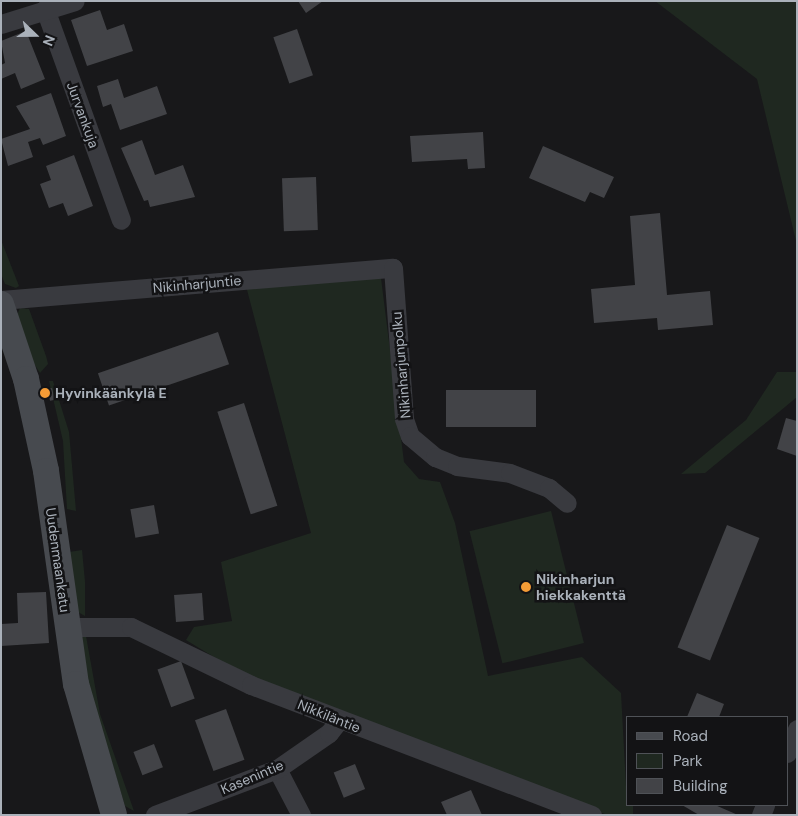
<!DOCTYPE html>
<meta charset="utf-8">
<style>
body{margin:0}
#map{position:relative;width:798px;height:816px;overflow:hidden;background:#18181a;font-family:"DM Sans",sans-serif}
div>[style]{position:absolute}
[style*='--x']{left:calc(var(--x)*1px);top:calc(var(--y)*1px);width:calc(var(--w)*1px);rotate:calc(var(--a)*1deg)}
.green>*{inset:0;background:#1f2820;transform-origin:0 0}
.building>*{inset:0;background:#424347;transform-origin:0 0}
.street>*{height:19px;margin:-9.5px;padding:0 9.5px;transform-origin:9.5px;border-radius:9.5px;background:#393a3f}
.secondary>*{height:26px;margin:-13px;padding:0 13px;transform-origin:13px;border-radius:13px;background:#474a4f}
.dots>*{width:14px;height:14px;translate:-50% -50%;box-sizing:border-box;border:2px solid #131315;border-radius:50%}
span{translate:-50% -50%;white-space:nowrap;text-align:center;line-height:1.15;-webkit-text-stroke:5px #131315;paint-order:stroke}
.street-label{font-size:14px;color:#aab1ba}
.poi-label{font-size:14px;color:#aab1ba;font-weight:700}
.left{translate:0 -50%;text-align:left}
.frame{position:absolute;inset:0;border:2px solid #aab1ba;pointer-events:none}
.legend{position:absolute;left:626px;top:716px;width:162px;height:90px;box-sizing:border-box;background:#131315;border:1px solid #4f5257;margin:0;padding:6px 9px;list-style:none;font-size:15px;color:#aab1ba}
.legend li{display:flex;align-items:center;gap:10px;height:25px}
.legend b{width:25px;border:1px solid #4f5257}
.north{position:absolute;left:10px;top:10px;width:50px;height:50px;-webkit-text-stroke:4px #131315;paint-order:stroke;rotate:112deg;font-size:14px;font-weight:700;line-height:20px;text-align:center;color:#aab1ba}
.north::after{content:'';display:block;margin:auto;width:18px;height:22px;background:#aab1ba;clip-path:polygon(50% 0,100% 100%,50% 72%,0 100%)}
</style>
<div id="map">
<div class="green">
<i style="clip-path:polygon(655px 1px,797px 1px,797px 245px,757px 79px)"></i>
<i style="clip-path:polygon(1px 240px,19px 286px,16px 288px,5px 284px,1px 274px)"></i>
<i style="clip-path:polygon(381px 278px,404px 462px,419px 479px,440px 482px,455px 523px,488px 676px,582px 657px,621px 693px,627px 805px,633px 805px,633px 815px,608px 815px,576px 805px,253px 681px,186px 640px,194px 627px,232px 621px,221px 562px,311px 533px,246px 286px)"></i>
<i style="clip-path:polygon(20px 308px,29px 309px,46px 356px,48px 364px,40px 373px,29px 356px,17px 315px)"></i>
<i style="clip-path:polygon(777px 372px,797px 372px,797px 397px,705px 473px,681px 474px,746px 420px)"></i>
<i style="clip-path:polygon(49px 381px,53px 381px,69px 432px,76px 511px,67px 509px,63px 441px)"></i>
<i style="left:551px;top:511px;width:136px;height:84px;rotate:76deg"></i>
<i style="clip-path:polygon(82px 550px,85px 582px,85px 616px,76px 611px,69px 552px)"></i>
<i style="clip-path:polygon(82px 636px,86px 636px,100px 714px,134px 811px,125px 806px,84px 670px)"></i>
</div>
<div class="building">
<i style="clip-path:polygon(298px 1px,323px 1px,306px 13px)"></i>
<i style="clip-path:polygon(100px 10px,107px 30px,124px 24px,133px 51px,87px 66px,71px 20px)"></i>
<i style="left:297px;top:29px;width:49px;height:25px;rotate:71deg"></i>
<i style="clip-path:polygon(26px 31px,45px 79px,21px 89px,15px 73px,1px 79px,1px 65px,5px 63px,1px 41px)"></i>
<i style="clip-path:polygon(118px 79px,124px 98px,157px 86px,167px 114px,120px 130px,111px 104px,103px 107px,97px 86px)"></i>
<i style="clip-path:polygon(51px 93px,66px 136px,43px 145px,40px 138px,28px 142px,33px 157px,8px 166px,1px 139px,30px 129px,16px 106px)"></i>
<i style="clip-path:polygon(483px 132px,485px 168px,468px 169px,467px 159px,412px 162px,410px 136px)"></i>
<i style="clip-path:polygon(142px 140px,155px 175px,183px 165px,195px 197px,150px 207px,148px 200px,144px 201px,121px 148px)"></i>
<i style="clip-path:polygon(543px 146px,614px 177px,604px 198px,590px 192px,585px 202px,529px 178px)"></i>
<i style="clip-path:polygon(74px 155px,93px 206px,68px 216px,63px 203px,49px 208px,40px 184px,51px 180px,46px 166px)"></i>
<i style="left:316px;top:177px;width:53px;height:34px;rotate:88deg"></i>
<i style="clip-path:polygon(660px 213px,667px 295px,710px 291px,713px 325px,658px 330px,657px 318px,594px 323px,591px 289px,635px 285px,630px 216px)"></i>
<i style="left:218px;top:332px;width:34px;height:127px;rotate:71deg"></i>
<i style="left:52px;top:388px;width:12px;height:5px;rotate:76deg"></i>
<i style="left:536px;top:390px;width:37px;height:90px;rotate:90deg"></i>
<i style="left:244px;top:403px;width:108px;height:28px;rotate:72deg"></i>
<i style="clip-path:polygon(786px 418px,797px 421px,797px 456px,777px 449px)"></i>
<i style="left:154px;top:505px;width:29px;height:24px;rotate:80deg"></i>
<i style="left:727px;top:525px;width:35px;height:132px;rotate:22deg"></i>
<i style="clip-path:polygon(46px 592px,49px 643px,1px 646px,1px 624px,18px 623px,17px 593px)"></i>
<i style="left:202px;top:593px;width:27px;height:28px;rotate:86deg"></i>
<i style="left:181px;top:661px;width:40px;height:25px;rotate:70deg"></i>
<i style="clip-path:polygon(697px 693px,724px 704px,719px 717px,687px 717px)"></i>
<i style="left:226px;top:709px;width:54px;height:33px;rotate:70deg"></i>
<i style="left:154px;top:744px;width:25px;height:22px;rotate:69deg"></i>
<i style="left:355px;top:764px;width:27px;height:23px;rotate:68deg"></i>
<i style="clip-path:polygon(471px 790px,482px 815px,447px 815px,441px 802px)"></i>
<i style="clip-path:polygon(682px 805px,715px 805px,738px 815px,699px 815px)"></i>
</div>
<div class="street">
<i style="--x:45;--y:9;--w:224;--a:70.2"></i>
<i style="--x:1;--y:24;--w:77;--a:-17.3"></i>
<i style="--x:1;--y:300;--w:393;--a:-4.7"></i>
<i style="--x:393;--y:268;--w:151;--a:85.8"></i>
<i style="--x:404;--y:419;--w:18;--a:71"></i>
<i style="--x:410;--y:436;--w:33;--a:40"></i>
<i style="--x:435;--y:457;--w:24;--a:22"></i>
<i style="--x:457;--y:466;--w:53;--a:7.5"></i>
<i style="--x:510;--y:473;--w:42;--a:21"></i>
<i style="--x:549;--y:488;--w:23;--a:40"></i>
<i style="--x:68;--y:627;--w:63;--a:0"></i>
<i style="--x:131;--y:627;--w:133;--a:25.8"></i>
<i style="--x:251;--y:685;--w:365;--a:20.9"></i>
<i style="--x:787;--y:753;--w:26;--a:-67"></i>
<i style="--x:277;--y:769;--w:52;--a:62.4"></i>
<i style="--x:155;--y:815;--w:130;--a:-20.7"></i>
<i style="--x:277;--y:769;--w:63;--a:-34.7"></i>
<i style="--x:329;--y:733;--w:16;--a:-52"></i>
<i style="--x:761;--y:815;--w:11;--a:-68"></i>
</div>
<div class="secondary">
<i style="--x:1;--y:304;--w:79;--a:71.6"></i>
<i style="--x:26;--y:379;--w:94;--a:77.7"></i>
<i style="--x:46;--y:471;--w:215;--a:82"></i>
<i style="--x:76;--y:684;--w:136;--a:73.8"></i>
</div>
<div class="dots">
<i style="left:45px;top:393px;background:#f49b36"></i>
<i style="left:526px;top:587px;background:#f49b36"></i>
</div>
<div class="street-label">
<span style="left:83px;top:115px;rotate:70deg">Jurvankuja</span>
<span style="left:197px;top:284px;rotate:-5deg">Nikinharjuntie</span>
<span style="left:401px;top:365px;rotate:-95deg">Nikinharjunpolku</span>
<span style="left:58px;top:560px;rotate:82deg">Uudenmaankatu</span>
<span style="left:329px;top:716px;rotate:22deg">Nikkiläntie</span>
<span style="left:252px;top:777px;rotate:-23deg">Kasenintie</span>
</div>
<div class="poi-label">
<span class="left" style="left:55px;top:393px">Hyvinkäänkylä E</span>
<span class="left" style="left:536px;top:587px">Nikinharjun<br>hiekkakenttä</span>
</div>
<div class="frame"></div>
<ul class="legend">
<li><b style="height:6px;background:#474a4f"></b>Road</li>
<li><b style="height:14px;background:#1f2820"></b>Park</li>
<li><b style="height:14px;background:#424347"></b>Building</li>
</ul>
<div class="north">N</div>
</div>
